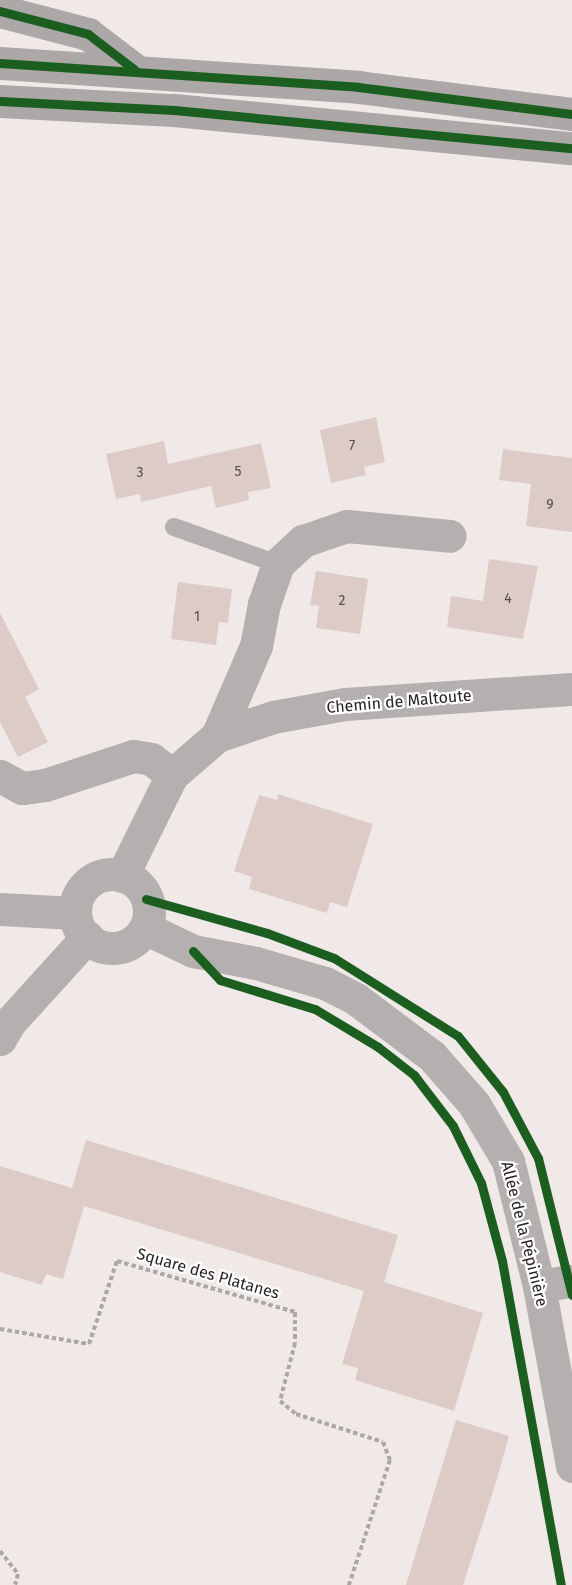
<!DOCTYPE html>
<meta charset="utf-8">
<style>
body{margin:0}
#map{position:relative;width:572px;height:1585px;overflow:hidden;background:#f0e9e8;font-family:"Fira Sans",sans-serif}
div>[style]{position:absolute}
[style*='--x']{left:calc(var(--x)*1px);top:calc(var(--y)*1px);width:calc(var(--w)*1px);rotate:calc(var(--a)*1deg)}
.building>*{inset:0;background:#ddcbc7}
.path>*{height:4px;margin-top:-2px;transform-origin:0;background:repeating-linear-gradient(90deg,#aba8a8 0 4.5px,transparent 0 7.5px)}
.lane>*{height:18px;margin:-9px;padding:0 9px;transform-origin:9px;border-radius:9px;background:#b4b0b0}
.street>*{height:33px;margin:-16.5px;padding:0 16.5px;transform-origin:16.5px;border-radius:16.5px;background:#b4b0b0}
.street>.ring{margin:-16.5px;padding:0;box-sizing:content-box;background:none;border:33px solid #b4b0b0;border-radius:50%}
.primary>*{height:33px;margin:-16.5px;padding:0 16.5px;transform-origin:16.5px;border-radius:16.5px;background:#aca8a8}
.cycleway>*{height:9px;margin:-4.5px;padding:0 4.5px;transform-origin:4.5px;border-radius:4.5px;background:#1b5e20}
span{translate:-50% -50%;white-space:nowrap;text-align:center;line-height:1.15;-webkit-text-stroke:4.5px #fff;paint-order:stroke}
.number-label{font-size:14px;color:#544d4a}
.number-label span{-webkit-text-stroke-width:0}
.street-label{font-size:16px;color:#272321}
</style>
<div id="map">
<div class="building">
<i style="clip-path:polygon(376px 417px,385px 462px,364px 467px,366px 475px,331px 483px,320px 430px)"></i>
<i style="clip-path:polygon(164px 441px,168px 464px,261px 443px,271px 488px,248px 492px,249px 500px,216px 508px,211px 486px,141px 502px,140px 494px,116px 499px,106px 454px)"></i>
<i style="clip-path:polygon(503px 449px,572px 458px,572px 532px,526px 526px,531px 484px,499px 480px)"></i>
<i style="clip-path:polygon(489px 559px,538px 566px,523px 639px,447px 627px,451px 596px,483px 601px)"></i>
<i style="clip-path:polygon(316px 571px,368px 579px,360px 634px,316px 628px,319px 606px,310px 605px)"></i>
<i style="clip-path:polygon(178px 582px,232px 589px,228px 623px,219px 622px,216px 645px,171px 639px)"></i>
<i style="clip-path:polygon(0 613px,39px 689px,25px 697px,48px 742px,18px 757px,0 722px)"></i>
<i style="clip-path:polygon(278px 794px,373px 824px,347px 907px,330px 902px,327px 913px,249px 889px,252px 877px,234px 871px,259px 795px,277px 800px)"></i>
<i style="clip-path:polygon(86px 1140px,398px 1235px,384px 1282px,483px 1313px,454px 1411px,355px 1380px,358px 1368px,342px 1364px,364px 1291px,84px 1206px,63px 1279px,46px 1274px,42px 1285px,0 1272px,0 1166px,72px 1188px)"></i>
<i style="clip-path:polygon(456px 1420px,509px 1436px,496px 1482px,463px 1585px,406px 1585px)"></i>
</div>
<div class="path">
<i style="--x:0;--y:1329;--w:90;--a:9.6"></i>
<i style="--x:89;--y:1344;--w:88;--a:-71.4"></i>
<i style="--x:117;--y:1261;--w:185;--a:16"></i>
<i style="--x:295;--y:1312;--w:31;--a:90"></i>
<i style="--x:295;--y:1343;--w:60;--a:104.5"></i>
<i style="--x:280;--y:1401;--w:21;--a:39"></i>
<i style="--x:296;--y:1414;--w:91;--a:17.8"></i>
<i style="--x:383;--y:1442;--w:19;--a:69"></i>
<i style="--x:390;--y:1460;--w:132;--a:108.2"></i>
<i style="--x:0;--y:1551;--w:29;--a:52"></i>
<i style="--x:18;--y:1574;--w:11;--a:105"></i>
</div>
<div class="lane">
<i style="--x:174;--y:527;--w:110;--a:19.6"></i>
</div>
<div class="street">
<i style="--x:217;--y:736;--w:98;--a:-66.6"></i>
<i style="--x:256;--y:646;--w:43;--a:-79.2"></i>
<i style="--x:264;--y:604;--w:42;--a:-70.7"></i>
<i style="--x:278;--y:564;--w:34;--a:-43"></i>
<i style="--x:303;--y:541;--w:46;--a:-18.8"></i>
<i style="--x:347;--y:526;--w:103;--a:5.5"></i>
<i style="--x:0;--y:776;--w:25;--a:29"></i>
<i style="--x:22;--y:788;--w:23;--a:-7"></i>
<i style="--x:45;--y:785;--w:93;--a:-18.2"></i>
<i style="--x:133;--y:756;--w:18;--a:9"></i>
<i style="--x:151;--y:759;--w:26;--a:37"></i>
<i class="ring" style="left:75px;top:874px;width:41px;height:41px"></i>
<i style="--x:122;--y:876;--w:113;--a:-63.7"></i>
<i style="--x:172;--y:775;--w:60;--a:-40.9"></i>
<i style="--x:217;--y:736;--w:59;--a:-18.7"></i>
<i style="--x:273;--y:717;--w:73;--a:-10.2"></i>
<i style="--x:345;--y:704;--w:227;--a:-3.8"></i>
<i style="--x:0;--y:909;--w:75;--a:3.1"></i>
<i style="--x:145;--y:928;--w:53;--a:25.6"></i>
<i style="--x:193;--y:951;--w:64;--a:10.8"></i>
<i style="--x:256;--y:963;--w:72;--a:16.2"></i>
<i style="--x:325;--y:983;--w:35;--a:27"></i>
<i style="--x:356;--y:999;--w:95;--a:36.9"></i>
<i style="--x:432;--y:1056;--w:64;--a:48.8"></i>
<i style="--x:474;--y:1104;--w:66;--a:59.2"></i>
<i style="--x:508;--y:1161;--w:129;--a:76.1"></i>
<i style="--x:539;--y:1286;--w:183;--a:79.6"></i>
<i style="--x:0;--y:1039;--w:20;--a:-60"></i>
<i style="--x:10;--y:1022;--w:115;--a:-47.8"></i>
<i style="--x:539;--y:1286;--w:33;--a:-9"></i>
</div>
<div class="primary">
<i style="--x:0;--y:11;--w:91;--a:14.6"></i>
<i style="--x:88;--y:34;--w:59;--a:37.5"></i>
<i style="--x:0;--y:63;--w:359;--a:3.8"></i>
<i style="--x:358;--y:87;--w:216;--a:7.2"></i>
<i style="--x:0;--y:101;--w:174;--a:3"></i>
<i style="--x:174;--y:110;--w:400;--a:5.5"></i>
</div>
<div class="cycleway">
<i style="--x:0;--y:11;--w:91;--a:14.6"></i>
<i style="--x:88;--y:34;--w:59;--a:37.5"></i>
<i style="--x:0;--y:63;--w:359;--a:3.8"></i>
<i style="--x:358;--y:87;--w:216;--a:7.2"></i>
<i style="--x:0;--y:101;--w:174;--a:3"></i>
<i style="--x:174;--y:110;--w:400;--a:5.5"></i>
<i style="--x:146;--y:899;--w:126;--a:15.7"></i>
<i style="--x:267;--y:933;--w:72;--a:20.5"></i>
<i style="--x:334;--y:958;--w:146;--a:32.2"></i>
<i style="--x:458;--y:1036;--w:72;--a:51.2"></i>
<i style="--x:503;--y:1092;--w:75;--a:62.1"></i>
<i style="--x:538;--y:1158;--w:141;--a:76.1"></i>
<i style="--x:193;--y:951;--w:40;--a:47"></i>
<i style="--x:220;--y:980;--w:99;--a:17"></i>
<i style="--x:315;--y:1009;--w:74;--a:31.1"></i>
<i style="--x:378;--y:1047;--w:46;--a:37.9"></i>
<i style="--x:414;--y:1075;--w:64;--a:52.6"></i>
<i style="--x:453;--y:1126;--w:64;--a:63.8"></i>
<i style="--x:481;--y:1183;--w:81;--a:74.9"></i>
<i style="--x:502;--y:1261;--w:329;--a:79.7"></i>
</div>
<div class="number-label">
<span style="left:352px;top:446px">7</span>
<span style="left:238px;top:472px">5</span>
<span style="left:140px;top:473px">3</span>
<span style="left:550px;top:505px">9</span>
<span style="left:508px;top:599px">4</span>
<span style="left:342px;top:601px">2</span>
<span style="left:197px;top:617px">1</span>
</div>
<div class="street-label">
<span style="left:399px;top:702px;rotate:-5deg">Chemin de Maltoute</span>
<span style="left:524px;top:1234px;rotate:76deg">Allée de la Pépinière</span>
<span style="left:208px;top:1274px;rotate:16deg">Square des Platanes</span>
</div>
</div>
